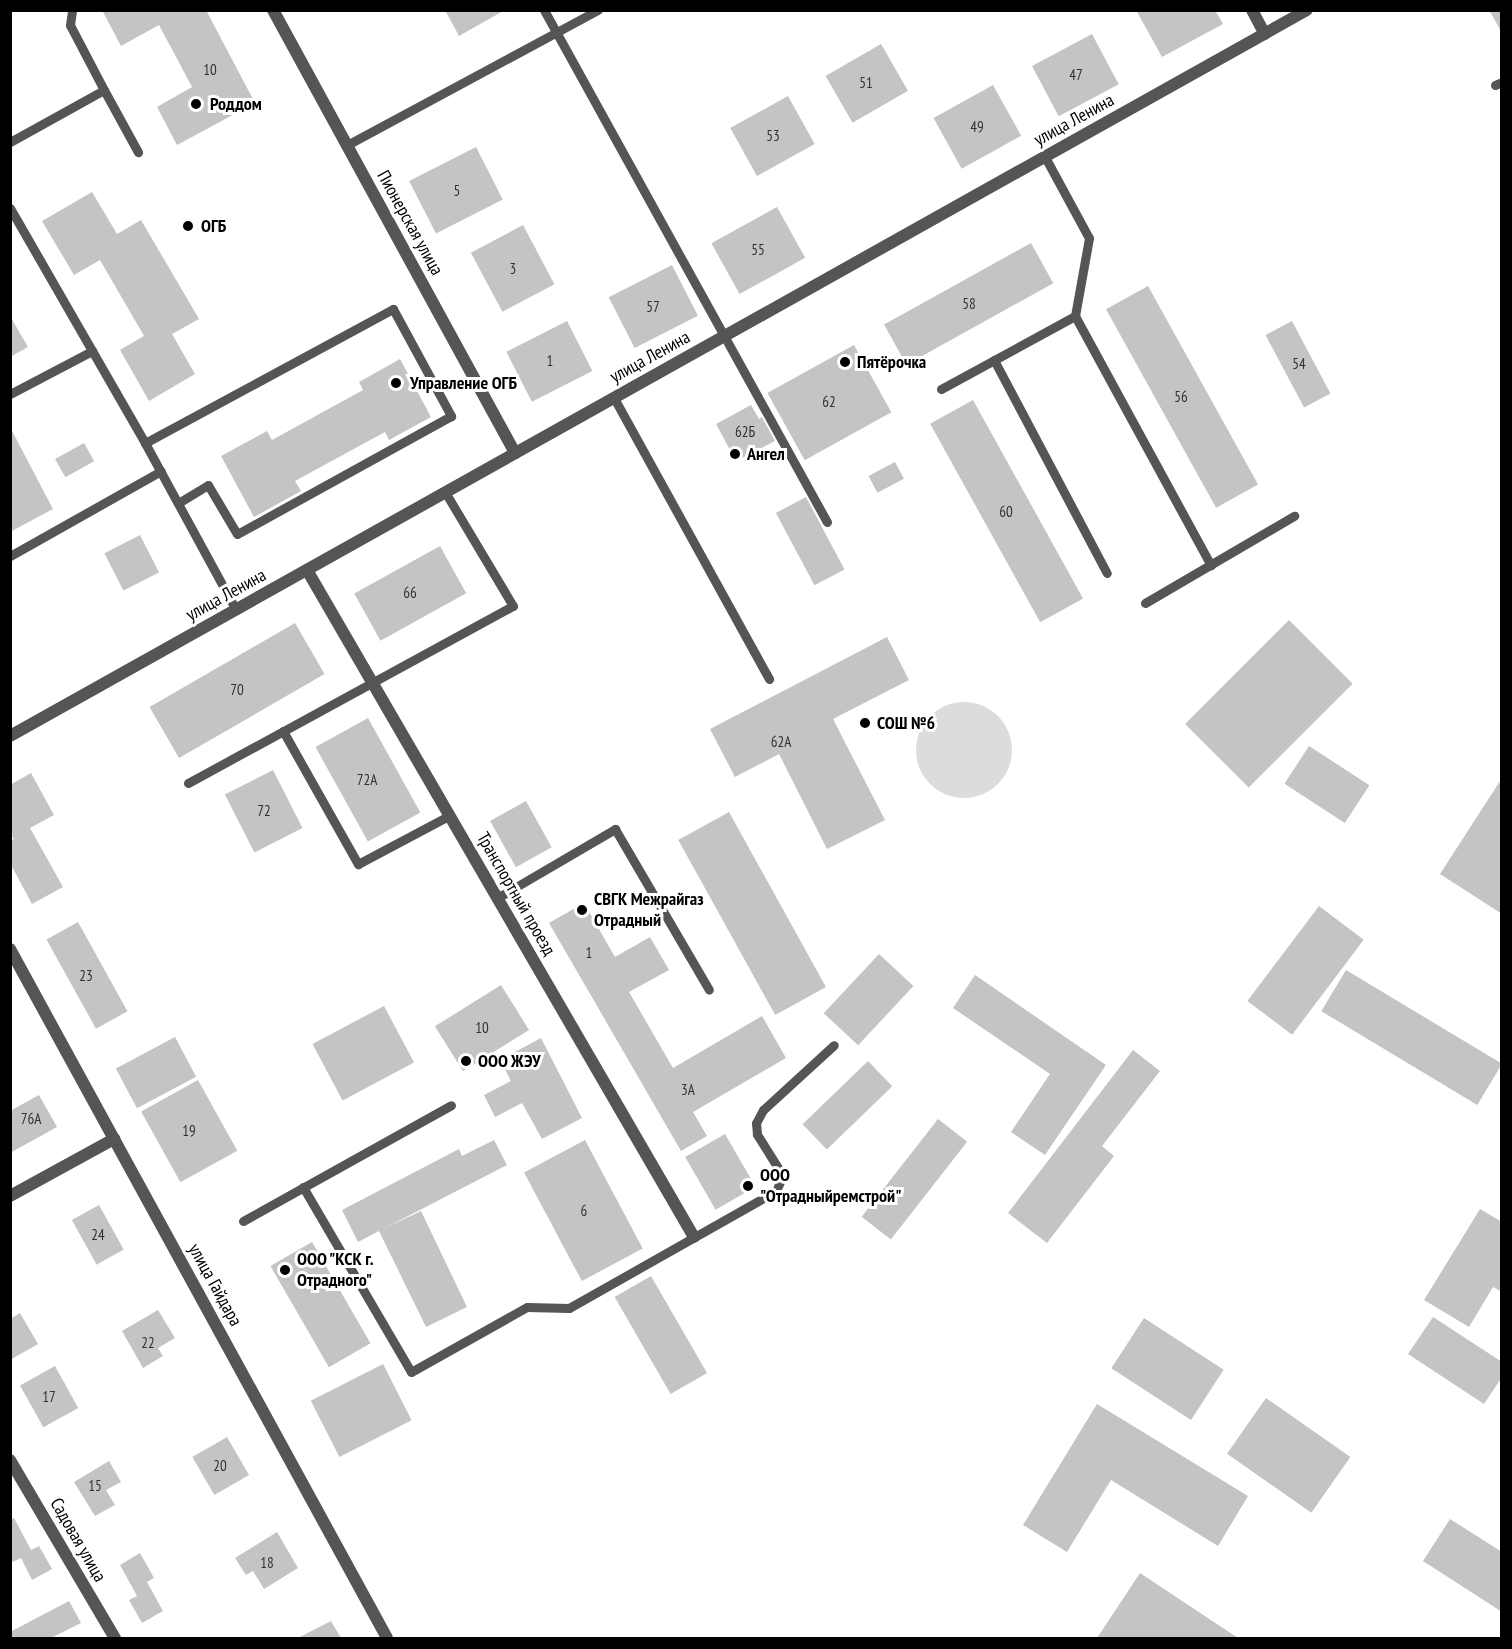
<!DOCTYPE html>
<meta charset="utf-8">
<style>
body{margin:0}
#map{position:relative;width:1512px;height:1649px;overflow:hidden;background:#fff;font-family:"PT Sans Narrow",sans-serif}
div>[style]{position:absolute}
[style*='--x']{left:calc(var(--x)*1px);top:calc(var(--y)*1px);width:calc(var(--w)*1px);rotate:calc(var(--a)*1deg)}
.green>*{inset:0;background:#dcdcdc}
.round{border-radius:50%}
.building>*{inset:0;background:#c4c4c4;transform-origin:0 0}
.lane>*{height:9px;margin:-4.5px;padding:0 4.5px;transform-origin:4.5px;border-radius:4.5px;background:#555}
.street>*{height:12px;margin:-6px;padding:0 6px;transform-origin:6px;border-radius:6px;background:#555}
.dots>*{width:16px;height:16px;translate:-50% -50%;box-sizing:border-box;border:3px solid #fff;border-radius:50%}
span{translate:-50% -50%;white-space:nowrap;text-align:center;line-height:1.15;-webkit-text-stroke:6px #fff;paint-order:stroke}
.number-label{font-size:15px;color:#313131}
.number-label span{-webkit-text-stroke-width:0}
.poi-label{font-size:18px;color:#000;font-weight:700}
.left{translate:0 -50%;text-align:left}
.street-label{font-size:18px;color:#000}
.frame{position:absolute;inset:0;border:12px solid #000;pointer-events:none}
</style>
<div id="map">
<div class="green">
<i class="round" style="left:916px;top:702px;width:96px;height:96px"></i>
</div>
<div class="building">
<i style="clip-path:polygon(102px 10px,206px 10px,255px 103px,177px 145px,157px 107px,192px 87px,159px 25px,121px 46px)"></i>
<i style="clip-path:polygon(445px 10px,505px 10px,459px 36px)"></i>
<i style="clip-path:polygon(1136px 10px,1215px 10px,1223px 24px,1162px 57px)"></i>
<i style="clip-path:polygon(1489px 10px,1502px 10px,1502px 33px)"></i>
<i style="left:1092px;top:34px;width:57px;height:68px;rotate:62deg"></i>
<i style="left:881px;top:44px;width:54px;height:64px;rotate:60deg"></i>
<i style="left:993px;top:85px;width:58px;height:68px;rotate:61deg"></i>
<i style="left:788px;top:96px;width:55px;height:66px;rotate:61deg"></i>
<i style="left:476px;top:147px;width:59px;height:75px;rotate:63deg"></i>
<i style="clip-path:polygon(92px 192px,117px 234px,141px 220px,199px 319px,172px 334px,195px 374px,149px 401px,120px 350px,144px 336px,100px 260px,74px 275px,42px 221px)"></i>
<i style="left:777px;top:207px;width:58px;height:75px;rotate:61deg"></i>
<i style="left:523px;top:225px;width:67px;height:59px;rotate:62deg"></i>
<i style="left:1031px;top:243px;width:46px;height:168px;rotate:61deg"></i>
<i style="left:672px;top:265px;width:57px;height:71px;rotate:63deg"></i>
<i style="left:1148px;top:286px;width:227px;height:48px;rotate:61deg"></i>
<i style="clip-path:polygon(10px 316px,28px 347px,10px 357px)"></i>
<i style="left:567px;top:321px;width:56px;height:68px;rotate:63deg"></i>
<i style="left:1292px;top:321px;width:82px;height:30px;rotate:62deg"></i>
<i style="left:854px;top:345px;width:77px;height:99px;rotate:61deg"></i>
<i style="clip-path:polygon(400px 359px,431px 417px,389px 440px,385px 432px,295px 481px,301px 491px,254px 517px,221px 456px,267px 431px,272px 440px,363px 390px,359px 382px)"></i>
<i style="left:973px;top:400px;width:227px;height:49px;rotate:61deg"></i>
<i style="clip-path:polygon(751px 405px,759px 419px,762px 417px,775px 441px,736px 461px,716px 424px)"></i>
<i style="clip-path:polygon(10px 427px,53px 509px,10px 532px)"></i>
<i style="left:84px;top:443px;width:21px;height:33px;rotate:61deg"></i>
<i style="left:895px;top:462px;width:19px;height:30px;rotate:62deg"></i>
<i style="left:806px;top:497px;width:82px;height:34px;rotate:62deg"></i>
<i style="left:140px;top:535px;width:42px;height:40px;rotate:63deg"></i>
<i style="left:440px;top:546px;width:54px;height:98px;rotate:61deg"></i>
<i style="left:1289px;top:620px;width:90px;height:147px;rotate:45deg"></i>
<i style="left:295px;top:623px;width:59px;height:168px;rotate:60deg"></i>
<i style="clip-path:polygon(887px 637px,909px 680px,833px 719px,885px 820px,827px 849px,779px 754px,735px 777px,710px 729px)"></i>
<i style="left:368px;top:718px;width:108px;height:60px;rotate:61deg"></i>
<i style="left:1309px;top:746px;width:72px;height:45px;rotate:33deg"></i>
<i style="left:273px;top:770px;width:65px;height:54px;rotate:63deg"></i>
<i style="clip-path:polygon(31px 773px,54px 815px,30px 828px,63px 887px,32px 904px,10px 863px,10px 841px,14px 839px,10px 833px,10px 785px)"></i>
<i style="clip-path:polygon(1502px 778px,1502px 914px,1440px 874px)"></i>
<i style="left:526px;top:801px;width:53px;height:41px;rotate:61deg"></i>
<i style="left:729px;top:812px;width:200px;height:58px;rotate:61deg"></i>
<i style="clip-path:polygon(584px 903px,615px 957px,650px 937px,669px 970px,629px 992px,673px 1068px,762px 1016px,786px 1058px,693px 1112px,707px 1136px,681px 1151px,549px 923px)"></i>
<i style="left:1319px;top:906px;width:56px;height:119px;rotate:37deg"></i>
<i style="left:78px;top:922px;width:102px;height:36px;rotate:61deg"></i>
<i style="left:879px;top:954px;width:47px;height:81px;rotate:43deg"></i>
<i style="left:1346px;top:970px;width:182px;height:48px;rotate:31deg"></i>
<i style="clip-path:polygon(975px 975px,1106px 1065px,1045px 1155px,1011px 1132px,1050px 1074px,953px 1008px)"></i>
<i style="left:501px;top:985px;width:53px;height:78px;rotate:58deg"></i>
<i style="left:384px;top:1006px;width:64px;height:81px;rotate:62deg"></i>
<i style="left:175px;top:1037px;width:45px;height:67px;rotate:62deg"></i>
<i style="clip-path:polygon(541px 1038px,582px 1118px,542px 1139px,522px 1103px,495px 1117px,484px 1095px,511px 1081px,500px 1060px)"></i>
<i style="clip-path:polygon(1133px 1050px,1160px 1071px,1102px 1146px,1114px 1156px,1047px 1243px,1008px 1213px)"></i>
<i style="left:868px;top:1061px;width:35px;height:91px;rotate:46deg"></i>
<i style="left:198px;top:1080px;width:81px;height:65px;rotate:61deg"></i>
<i style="clip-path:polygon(39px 1095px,57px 1127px,10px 1153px,10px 1111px)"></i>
<i style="left:938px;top:1119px;width:37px;height:124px;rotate:38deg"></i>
<i style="left:725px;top:1134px;width:61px;height:46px;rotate:60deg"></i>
<i style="clip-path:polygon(494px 1140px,507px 1165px,383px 1229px,421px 1211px,467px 1307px,426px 1327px,379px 1231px,358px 1242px,342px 1210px,459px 1149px,462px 1156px)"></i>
<i style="left:585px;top:1140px;width:123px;height:69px;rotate:62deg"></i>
<i style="left:99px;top:1205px;width:51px;height:31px;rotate:61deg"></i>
<i style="clip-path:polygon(1480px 1209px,1502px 1222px,1502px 1292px,1493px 1287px,1469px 1327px,1424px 1300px)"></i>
<i style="left:312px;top:1242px;width:117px;height:48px;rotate:60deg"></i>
<i style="left:651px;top:1276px;width:112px;height:42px;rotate:60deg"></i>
<i style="clip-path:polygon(158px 1310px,175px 1338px,158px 1348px,163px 1356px,143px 1368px,122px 1331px)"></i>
<i style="clip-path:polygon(20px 1313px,38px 1344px,10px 1360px,10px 1319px)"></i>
<i style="clip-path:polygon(1433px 1317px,1502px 1362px,1502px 1377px,1484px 1404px,1408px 1354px)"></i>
<i style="left:1144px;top:1318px;width:95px;height:60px;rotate:33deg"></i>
<i style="left:383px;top:1364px;width:63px;height:81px;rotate:63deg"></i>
<i style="left:55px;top:1366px;width:48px;height:40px;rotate:61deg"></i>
<i style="left:1266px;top:1398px;width:103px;height:68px;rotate:35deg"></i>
<i style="clip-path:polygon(1097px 1404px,1248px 1496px,1218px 1546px,1111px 1480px,1067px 1552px,1023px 1525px)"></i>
<i style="left:227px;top:1437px;width:44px;height:40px;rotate:60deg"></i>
<i style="clip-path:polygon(109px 1461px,121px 1482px,106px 1490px,115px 1505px,95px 1516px,74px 1482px)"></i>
<i style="clip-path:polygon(14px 1518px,31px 1550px,39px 1546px,52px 1569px,32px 1580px,21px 1558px,10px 1563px,10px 1520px)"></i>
<i style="clip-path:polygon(1450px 1519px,1502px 1552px,1502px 1612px,1423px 1561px)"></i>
<i style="clip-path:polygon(277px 1532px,298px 1568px,264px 1589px,253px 1571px,246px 1575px,235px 1558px)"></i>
<i style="clip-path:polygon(140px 1553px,154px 1578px,147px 1582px,163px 1611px,142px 1623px,129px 1600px,137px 1596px,120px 1565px)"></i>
<i style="clip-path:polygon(1140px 1573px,1238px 1638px,1097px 1638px)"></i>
<i style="clip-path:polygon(69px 1601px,81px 1623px,51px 1638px,10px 1638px,10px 1632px)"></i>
<i style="clip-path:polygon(331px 1621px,341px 1638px,298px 1638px)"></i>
</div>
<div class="lane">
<i style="--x:544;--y:10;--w:585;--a:61.07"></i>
<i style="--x:1495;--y:85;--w:8;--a:-23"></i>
<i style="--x:104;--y:90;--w:71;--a:61.3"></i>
<i style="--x:10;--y:142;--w:107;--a:-29"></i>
<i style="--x:104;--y:90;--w:73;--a:-117.6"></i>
<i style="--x:70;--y:25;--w:15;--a:-82"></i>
<i style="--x:347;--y:145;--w:285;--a:-28.3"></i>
<i style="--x:1045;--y:157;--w:92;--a:61.5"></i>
<i style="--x:1089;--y:238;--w:79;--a:100.2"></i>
<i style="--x:10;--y:208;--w:271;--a:60.1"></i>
<i style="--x:145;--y:443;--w:190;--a:61.4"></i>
<i style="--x:994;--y:360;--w:241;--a:62.1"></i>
<i style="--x:941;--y:389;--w:153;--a:-28.6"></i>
<i style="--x:1075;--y:316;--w:284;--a:61.4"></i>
<i style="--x:10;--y:394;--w:93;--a:-27.7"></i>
<i style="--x:614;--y:398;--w:321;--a:61.1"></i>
<i style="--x:145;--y:443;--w:282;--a:-28.4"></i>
<i style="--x:393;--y:309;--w:122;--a:61.5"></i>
<i style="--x:451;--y:416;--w:244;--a:151.1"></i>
<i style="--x:237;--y:534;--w:57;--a:-120.6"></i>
<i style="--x:208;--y:485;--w:35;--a:149"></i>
<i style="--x:10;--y:556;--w:173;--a:-29.4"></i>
<i style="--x:1145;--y:603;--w:173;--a:-30.3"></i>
<i style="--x:283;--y:731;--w:153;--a:60.6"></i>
<i style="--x:358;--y:864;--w:104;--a:-28"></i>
<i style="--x:188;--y:783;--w:370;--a:-28.6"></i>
<i style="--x:513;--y:606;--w:133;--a:-120.8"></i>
<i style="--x:497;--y:898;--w:137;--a:-30.3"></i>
<i style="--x:615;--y:829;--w:186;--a:59.7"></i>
<i style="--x:303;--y:1187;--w:214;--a:59.7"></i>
<i style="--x:411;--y:1372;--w:133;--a:-29.3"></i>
<i style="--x:527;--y:1307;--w:42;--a:1.4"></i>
<i style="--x:569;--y:1308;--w:238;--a:-29.5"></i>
<i style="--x:776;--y:1191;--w:12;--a:-66"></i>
<i style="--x:781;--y:1180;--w:12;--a:-104"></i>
<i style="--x:778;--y:1168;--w:40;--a:-122"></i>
<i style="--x:757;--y:1134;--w:11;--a:-95"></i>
<i style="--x:756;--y:1123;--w:15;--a:-62"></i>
<i style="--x:763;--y:1110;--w:96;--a:-42.5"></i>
<i style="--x:243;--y:1221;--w:238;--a:-29.1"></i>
</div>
<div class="street">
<i style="--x:273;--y:10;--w:505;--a:61.35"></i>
<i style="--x:1252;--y:10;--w:27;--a:62"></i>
<i style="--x:307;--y:570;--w:771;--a:59.88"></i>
<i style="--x:10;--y:736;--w:1486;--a:-29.24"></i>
<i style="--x:10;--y:949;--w:785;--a:61.31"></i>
<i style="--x:10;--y:1196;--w:119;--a:-28.7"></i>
<i style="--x:10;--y:1460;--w:207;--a:59.5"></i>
</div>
<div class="dots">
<i style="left:196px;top:104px;background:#000"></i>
<i style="left:188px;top:226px;background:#000"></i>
<i style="left:845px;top:362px;background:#000"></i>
<i style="left:396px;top:383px;background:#000"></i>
<i style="left:735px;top:454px;background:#000"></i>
<i style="left:865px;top:723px;background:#000"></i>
<i style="left:582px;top:910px;background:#000"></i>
<i style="left:466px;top:1061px;background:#000"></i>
<i style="left:748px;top:1186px;background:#000"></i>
<i style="left:285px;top:1270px;background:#000"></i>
</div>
<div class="number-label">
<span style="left:210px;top:70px">10</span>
<span style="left:1076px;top:75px">47</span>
<span style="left:866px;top:83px">51</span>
<span style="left:977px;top:127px">49</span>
<span style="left:773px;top:136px">53</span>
<span style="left:457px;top:191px">5</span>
<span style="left:758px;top:250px">55</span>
<span style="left:513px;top:269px">3</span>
<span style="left:969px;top:304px">58</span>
<span style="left:653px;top:307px">57</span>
<span style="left:550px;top:361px">1</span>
<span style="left:1299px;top:364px">54</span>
<span style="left:1181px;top:397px">56</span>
<span style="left:829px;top:402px">62</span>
<span style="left:745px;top:432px">62Б</span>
<span style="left:1006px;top:512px">60</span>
<span style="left:410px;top:593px">66</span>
<span style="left:237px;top:690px">70</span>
<span style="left:781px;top:742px">62А</span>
<span style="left:367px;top:780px">72А</span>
<span style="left:264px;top:811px">72</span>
<span style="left:589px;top:953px">1</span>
<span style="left:86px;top:976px">23</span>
<span style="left:482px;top:1028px">10</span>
<span style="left:688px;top:1090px">3А</span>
<span style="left:31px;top:1119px">76А</span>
<span style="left:189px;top:1131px">19</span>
<span style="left:584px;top:1211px">6</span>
<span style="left:98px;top:1235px">24</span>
<span style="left:148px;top:1343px">22</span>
<span style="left:49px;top:1397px">17</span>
<span style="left:220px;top:1466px">20</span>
<span style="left:95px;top:1486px">15</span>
<span style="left:267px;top:1563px">18</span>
</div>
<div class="poi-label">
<span class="left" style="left:210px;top:104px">Роддом</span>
<span class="left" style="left:201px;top:226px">ОГБ</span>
<span class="left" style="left:857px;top:362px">Пятёрочка</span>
<span class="left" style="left:410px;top:383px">Управление ОГБ</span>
<span class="left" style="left:747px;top:454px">Ангел</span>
<span class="left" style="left:877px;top:723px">СОШ №6</span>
<span class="left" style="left:594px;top:910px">СВГК Межрайгаз<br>Отрадный</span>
<span class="left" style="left:478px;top:1061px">ООО ЖЭУ</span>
<span class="left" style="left:760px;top:1186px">ООО<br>"Отрадныйремстрой"</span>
<span class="left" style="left:297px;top:1270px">ООО "КСК г.<br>Отрадного"</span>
</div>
<div class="street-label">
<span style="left:1074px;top:120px;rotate:-29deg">улица Ленина</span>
<span style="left:410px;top:223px;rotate:61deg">Пионерская улица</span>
<span style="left:650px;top:357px;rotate:-29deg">улица Ленина</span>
<span style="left:226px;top:595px;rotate:-29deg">улица Ленина</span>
<span style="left:516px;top:894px;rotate:60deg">Транспортный проезд</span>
<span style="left:215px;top:1285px;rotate:61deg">улица Гайдара</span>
<span style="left:78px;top:1540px;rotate:60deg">Садовая улица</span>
</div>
<div class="frame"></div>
</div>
